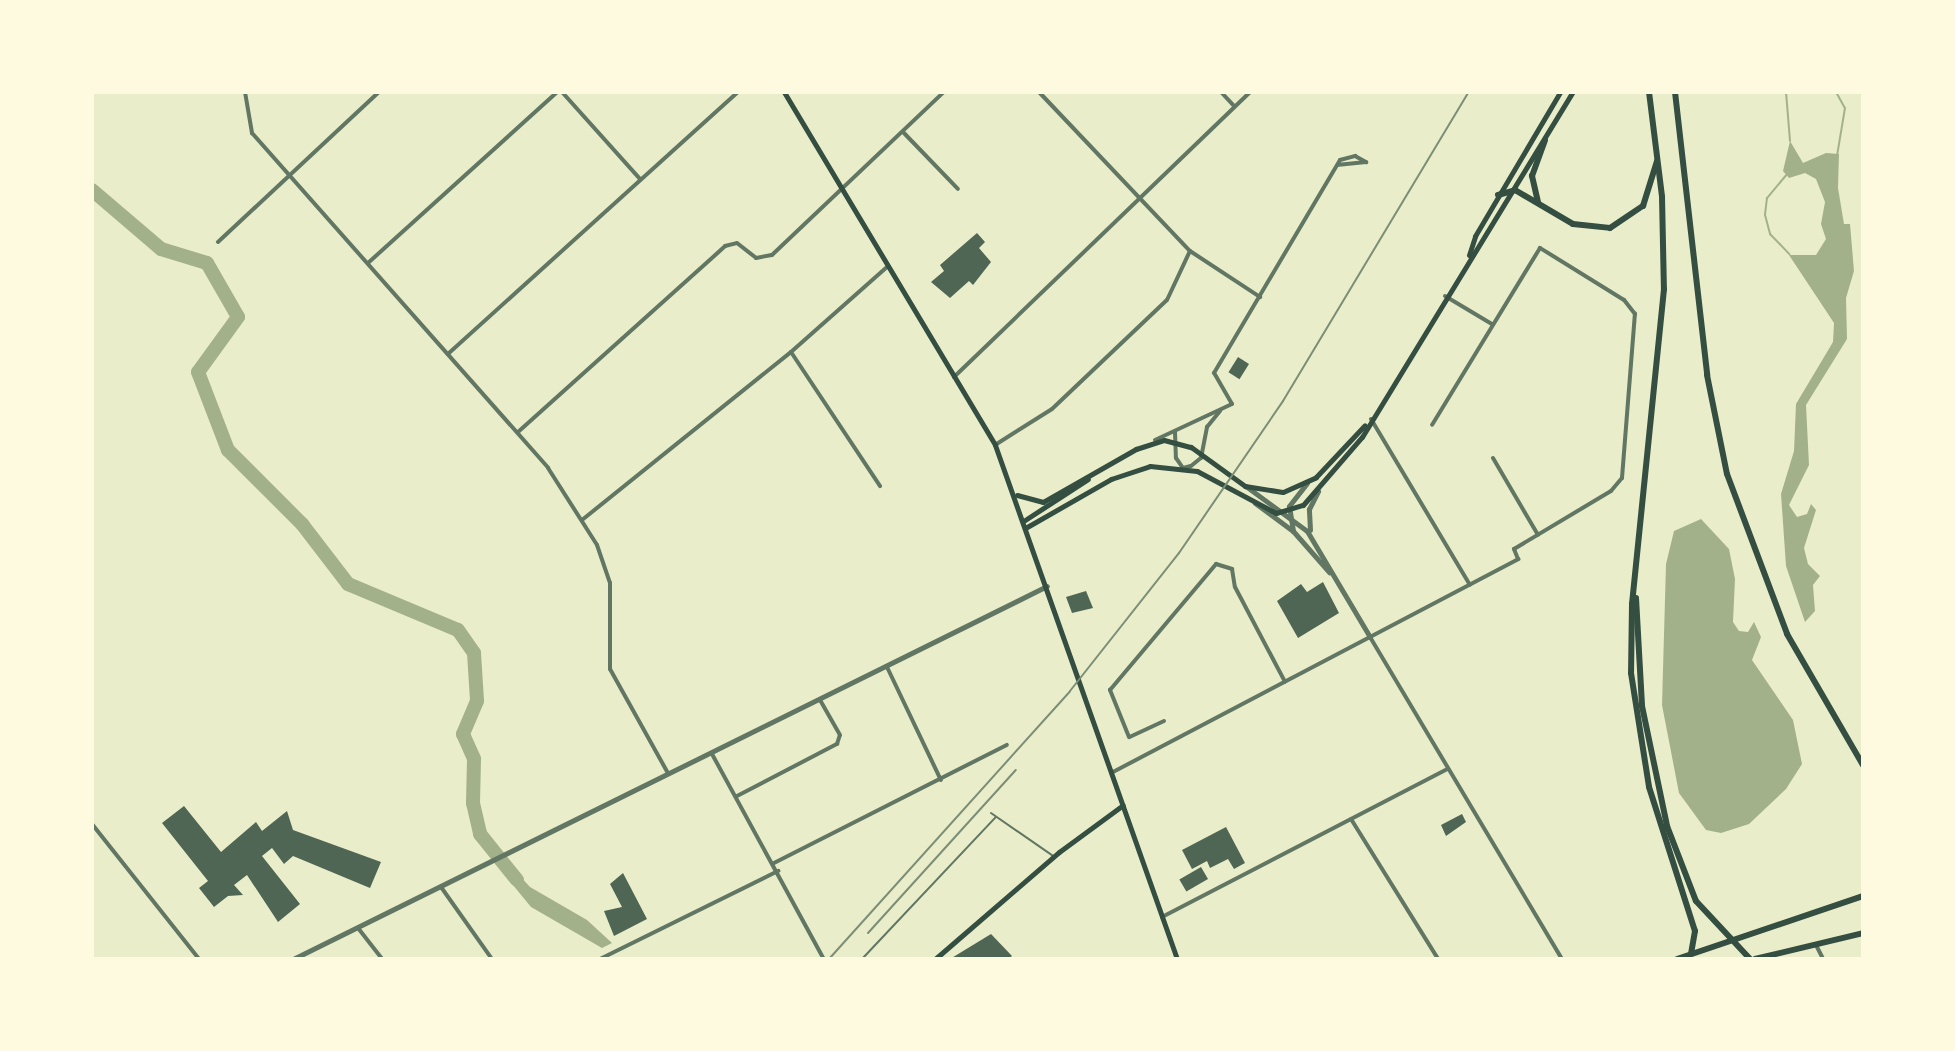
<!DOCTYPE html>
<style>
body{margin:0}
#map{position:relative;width:1955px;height:1051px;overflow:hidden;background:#e9edc9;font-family:"Varela Round",sans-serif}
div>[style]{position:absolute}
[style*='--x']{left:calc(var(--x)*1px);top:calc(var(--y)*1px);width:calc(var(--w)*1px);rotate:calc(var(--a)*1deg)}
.water>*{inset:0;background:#a3b18a}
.stream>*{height:2px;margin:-1px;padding:0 1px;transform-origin:1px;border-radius:1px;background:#a3b18a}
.river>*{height:14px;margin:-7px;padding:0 7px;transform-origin:7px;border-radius:7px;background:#a3b18a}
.building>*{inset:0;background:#4f6655;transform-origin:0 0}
.service>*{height:2px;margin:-1px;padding:0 1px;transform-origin:1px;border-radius:1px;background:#617663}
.minor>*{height:4px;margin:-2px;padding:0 2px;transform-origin:2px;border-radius:2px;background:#617663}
.tertiary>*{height:5px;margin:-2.5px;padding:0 2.5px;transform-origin:2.5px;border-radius:2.5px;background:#617663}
.secondary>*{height:5px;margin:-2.5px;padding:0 2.5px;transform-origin:2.5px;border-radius:2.5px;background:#344e41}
.primary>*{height:6px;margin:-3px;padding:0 3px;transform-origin:3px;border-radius:3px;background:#344e41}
.rail>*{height:2px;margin:-1px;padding:0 1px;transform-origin:1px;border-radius:1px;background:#7c8e77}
span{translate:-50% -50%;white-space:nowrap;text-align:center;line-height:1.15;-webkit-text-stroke:6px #fefae0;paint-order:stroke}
.frame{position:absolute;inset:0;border:94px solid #fefae0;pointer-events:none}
</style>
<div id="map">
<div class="water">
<i style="clip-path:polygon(1790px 141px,1803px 163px,1826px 153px,1839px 154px,1838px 188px,1844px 224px,1850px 224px,1854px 271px,1846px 298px,1847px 339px,1806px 405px,1809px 465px,1789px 505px,1797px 517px,1807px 514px,1811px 504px,1816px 510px,1804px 548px,1808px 564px,1820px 576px,1813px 585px,1815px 611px,1805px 622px,1786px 566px,1781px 494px,1794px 451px,1796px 404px,1833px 342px,1834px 323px,1789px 255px,1816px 255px,1826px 239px,1821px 224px,1825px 202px,1816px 179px,1805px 173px,1789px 178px,1783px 171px)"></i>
<i style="clip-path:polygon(1701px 519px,1729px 549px,1735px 579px,1733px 622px,1739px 631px,1748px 632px,1754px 622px,1761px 637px,1752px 660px,1793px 720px,1802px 764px,1786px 789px,1749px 824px,1721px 833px,1706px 830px,1679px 793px,1662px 705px,1666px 564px,1674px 531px)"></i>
<i style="clip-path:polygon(509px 864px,530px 887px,587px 920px,612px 943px,602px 948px,531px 907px,499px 868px)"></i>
</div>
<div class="stream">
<i style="--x:1786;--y:92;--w:49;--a:85.3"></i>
<i style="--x:1836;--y:92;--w:18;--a:61"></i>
<i style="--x:1845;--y:108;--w:49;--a:99.5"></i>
<i style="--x:1788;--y:173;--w:33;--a:130"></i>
<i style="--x:1767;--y:198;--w:17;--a:97"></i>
<i style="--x:1765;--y:215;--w:20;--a:75"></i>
<i style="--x:1770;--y:234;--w:28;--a:46"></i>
</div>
<div class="river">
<i style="--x:92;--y:190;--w:91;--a:40.5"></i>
<i style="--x:161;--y:249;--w:48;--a:16.9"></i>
<i style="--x:207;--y:263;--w:62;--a:60.1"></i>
<i style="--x:238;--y:317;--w:68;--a:126"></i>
<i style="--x:198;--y:372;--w:84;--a:69"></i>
<i style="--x:228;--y:450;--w:105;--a:45"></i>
<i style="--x:302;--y:524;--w:76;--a:52.5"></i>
<i style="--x:348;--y:584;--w:119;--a:22.7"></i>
<i style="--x:458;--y:630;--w:28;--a:55"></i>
<i style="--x:474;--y:653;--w:48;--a:86.4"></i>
<i style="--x:477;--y:701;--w:36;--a:113"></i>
<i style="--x:463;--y:734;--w:27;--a:66"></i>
<i style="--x:474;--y:759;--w:44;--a:91.3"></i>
<i style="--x:473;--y:803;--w:32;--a:77"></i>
<i style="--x:480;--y:834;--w:59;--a:51.2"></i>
</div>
<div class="building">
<i style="clip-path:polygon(977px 233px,985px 242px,979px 248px,991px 262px,973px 285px,969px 281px,950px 298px,931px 282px,944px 271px,940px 265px)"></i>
<i style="left:1238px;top:357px;width:13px;height:18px;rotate:32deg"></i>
<i style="clip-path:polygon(1323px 582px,1339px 613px,1298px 638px,1277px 601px,1301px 584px,1307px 592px)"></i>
<i style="clip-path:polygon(1086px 591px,1093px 608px,1072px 613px,1066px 597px)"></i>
<i style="clip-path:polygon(184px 806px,221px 852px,256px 822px,262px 831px,287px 811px,293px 830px,381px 862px,370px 888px,293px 856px,284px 864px,272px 848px,262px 856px,300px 904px,278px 922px,247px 875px,234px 885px,243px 895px,228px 896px,214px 907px,199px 888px,208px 881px,162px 823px)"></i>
<i style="clip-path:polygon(1462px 814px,1466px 822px,1446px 836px,1441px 825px)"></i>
<i style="clip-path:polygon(1226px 827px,1245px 863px,1234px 869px,1228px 859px,1210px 868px,1207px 861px,1192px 869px,1182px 850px)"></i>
<i style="left:1201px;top:867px;width:14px;height:25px;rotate:60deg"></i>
<i style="clip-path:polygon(623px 873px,647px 919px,614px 936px,604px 911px,622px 907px,610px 884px)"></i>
<i style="clip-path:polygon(991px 934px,1012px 956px,1008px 959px,950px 959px)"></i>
</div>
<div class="service">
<i style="--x:991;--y:813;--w:75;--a:34.7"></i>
<i style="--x:862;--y:959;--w:195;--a:-46.7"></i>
</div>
<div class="minor">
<i style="--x:245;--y:92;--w:42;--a:80.3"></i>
<i style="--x:252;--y:133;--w:447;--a:48.5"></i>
<i style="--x:548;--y:468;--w:91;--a:57.5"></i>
<i style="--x:597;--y:545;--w:40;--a:71.1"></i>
<i style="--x:610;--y:583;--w:86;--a:90"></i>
<i style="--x:610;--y:669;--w:119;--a:60.9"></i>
<i style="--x:562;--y:92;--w:117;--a:48.1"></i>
<i style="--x:1039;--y:92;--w:219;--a:46.5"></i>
<i style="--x:1190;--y:251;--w:84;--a:33.3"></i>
<i style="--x:1221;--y:92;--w:19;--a:47"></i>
<i style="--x:903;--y:132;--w:79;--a:46"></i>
<i style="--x:218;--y:242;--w:220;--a:-43"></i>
<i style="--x:368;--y:263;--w:255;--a:-42.1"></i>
<i style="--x:1445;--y:296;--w:55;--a:30.8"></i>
<i style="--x:791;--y:352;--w:161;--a:56.4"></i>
<i style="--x:449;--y:353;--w:389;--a:-42.1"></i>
<i style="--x:954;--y:377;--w:411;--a:-43.9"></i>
<i style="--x:1371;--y:419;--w:193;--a:59.2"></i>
<i style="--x:518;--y:432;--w:278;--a:-41.9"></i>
<i style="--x:725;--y:246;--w:12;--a:-14"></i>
<i style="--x:737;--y:243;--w:24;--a:38"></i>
<i style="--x:756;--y:258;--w:16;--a:-11"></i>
<i style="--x:772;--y:255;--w:237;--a:-43.5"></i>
<i style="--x:1175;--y:432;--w:26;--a:88"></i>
<i style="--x:1176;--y:458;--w:12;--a:55"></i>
<i style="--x:1183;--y:468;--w:8;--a:-14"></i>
<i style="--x:1191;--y:466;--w:13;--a:-39"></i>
<i style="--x:1201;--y:458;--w:32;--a:-79"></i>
<i style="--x:1207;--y:427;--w:21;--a:-51"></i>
<i style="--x:1155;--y:440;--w:85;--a:-25.1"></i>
<i style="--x:1232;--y:404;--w:36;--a:-120"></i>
<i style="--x:1214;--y:373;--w:247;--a:-59.4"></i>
<i style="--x:1340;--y:160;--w:16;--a:-15"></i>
<i style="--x:1355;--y:156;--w:13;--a:29"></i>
<i style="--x:1366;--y:162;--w:27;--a:174"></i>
<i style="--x:995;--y:445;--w:67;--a:-32.3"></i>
<i style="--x:1052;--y:409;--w:158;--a:-43.5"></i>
<i style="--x:1167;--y:300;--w:54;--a:-64.9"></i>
<i style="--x:1493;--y:458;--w:89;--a:59.7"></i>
<i style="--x:582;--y:520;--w:268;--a:-38.8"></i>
<i style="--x:791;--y:352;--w:127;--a:-41.5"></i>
<i style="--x:1370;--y:637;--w:375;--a:59.2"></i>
<i style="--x:887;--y:667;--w:125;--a:64.5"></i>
<i style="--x:1164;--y:721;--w:38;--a:155"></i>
<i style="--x:1129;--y:737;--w:51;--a:-112"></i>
<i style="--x:1110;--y:690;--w:165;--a:-49.9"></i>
<i style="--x:1216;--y:564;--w:17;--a:17"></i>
<i style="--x:1232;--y:569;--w:18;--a:81"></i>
<i style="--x:1235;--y:587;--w:107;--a:62.2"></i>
<i style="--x:712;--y:754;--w:234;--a:61.4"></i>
<i style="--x:1113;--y:772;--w:458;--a:-27.7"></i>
<i style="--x:1518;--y:559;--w:11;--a:-112"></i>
<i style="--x:1514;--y:549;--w:113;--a:-30.9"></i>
<i style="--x:1611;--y:491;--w:17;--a:-50"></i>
<i style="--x:1622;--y:478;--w:165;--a:-85.5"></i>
<i style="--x:1635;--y:314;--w:18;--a:-128"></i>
<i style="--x:1624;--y:300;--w:99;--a:-148.2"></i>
<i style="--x:1540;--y:248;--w:207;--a:121.4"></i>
<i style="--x:737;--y:796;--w:113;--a:-27.5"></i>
<i style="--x:837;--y:744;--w:9;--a:-72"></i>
<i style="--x:840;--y:735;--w:40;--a:-119.7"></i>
<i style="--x:1351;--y:819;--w:165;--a:58.1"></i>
<i style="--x:92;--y:824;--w:172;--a:51.6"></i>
<i style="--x:774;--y:863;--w:261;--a:-26.9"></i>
<i style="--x:441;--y:887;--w:88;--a:54.7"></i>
<i style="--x:1162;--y:917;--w:322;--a:-27.4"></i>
<i style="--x:358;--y:928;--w:39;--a:52"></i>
<i style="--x:1816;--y:945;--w:16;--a:63"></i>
<i style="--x:600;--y:959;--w:199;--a:-26.3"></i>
</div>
<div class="tertiary">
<i style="--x:1247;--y:487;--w:74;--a:36.3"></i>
<i style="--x:1307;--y:531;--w:123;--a:59.3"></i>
<i style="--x:1255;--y:503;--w:47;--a:36.4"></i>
<i style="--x:1293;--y:531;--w:55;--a:48.7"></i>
<i style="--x:1310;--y:530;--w:21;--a:-93"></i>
<i style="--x:1309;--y:509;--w:20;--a:-63"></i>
<i style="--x:1293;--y:531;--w:25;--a:-99"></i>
<i style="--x:1289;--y:506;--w:29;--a:-52"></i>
<i style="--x:293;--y:959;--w:841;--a:-26.32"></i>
</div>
<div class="secondary">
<i style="--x:784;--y:92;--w:411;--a:59.1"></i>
<i style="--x:995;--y:445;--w:545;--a:70.5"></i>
<i style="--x:1469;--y:255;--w:20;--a:-72"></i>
<i style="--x:1475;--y:236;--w:167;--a:-59.4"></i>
<i style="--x:1017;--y:495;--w:27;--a:15"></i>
<i style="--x:1043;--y:502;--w:107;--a:-29.7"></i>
<i style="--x:1136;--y:449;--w:29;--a:-18"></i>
<i style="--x:1164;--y:440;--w:28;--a:15"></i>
<i style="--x:1191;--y:447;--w:67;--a:35.8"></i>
<i style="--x:1245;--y:486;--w:38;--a:9"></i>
<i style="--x:1283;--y:492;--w:36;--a:-24"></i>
<i style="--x:1316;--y:477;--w:71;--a:-46.7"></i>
<i style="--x:1025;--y:520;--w:75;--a:-33.1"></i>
<i style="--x:1027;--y:527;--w:97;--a:-29.7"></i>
<i style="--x:1111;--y:479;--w:41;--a:-18.4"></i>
<i style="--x:1150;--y:466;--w:47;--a:6.1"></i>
<i style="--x:1197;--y:471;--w:89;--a:28"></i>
<i style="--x:1276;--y:513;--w:28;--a:-17"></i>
<i style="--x:1303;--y:505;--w:90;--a:-49.1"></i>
<i style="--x:1362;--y:437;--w:404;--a:-58.6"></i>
<i style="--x:935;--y:959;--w:164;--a:-40.8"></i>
<i style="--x:1059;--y:852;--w:79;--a:-36.3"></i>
</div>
<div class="primary">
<i style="--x:1649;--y:92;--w:106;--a:82.9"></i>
<i style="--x:1662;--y:197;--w:92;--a:88.8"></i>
<i style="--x:1664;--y:289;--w:317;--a:95.8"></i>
<i style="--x:1632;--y:604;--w:69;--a:90.8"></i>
<i style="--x:1631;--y:673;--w:115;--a:81"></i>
<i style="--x:1649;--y:787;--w:151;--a:72.3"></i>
<i style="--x:1695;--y:931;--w:23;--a:100"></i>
<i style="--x:1675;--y:92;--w:285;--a:83.5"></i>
<i style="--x:1707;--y:375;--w:101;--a:78.6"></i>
<i style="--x:1727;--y:474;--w:171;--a:69.4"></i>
<i style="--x:1787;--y:634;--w:151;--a:59.9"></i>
<i style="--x:1498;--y:195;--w:18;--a:-16"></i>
<i style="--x:1515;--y:190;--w:67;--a:30.4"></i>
<i style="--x:1573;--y:224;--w:37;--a:6"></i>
<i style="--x:1610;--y:228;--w:40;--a:-34"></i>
<i style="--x:1643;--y:206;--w:47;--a:-72.7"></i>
<i style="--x:1538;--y:202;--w:27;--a:-103"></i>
<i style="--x:1532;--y:176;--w:38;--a:-70"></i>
<i style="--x:1636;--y:598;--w:108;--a:86.8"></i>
<i style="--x:1642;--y:706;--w:123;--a:78.2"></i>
<i style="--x:1667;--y:826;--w:80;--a:68.9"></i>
<i style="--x:1696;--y:901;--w:79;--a:47"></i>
<i style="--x:1677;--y:959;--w:196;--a:-18.7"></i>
<i style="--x:1755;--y:959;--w:111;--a:-13.5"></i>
</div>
<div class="rail">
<i style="--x:868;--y:933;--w:220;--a:-47.8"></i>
<i style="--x:829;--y:959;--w:360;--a:-48"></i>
<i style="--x:1070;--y:691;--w:176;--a:-51.7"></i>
<i style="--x:1179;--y:553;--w:184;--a:-55.6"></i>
<i style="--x:1283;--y:401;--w:361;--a:-59"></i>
</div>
<div class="frame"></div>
</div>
